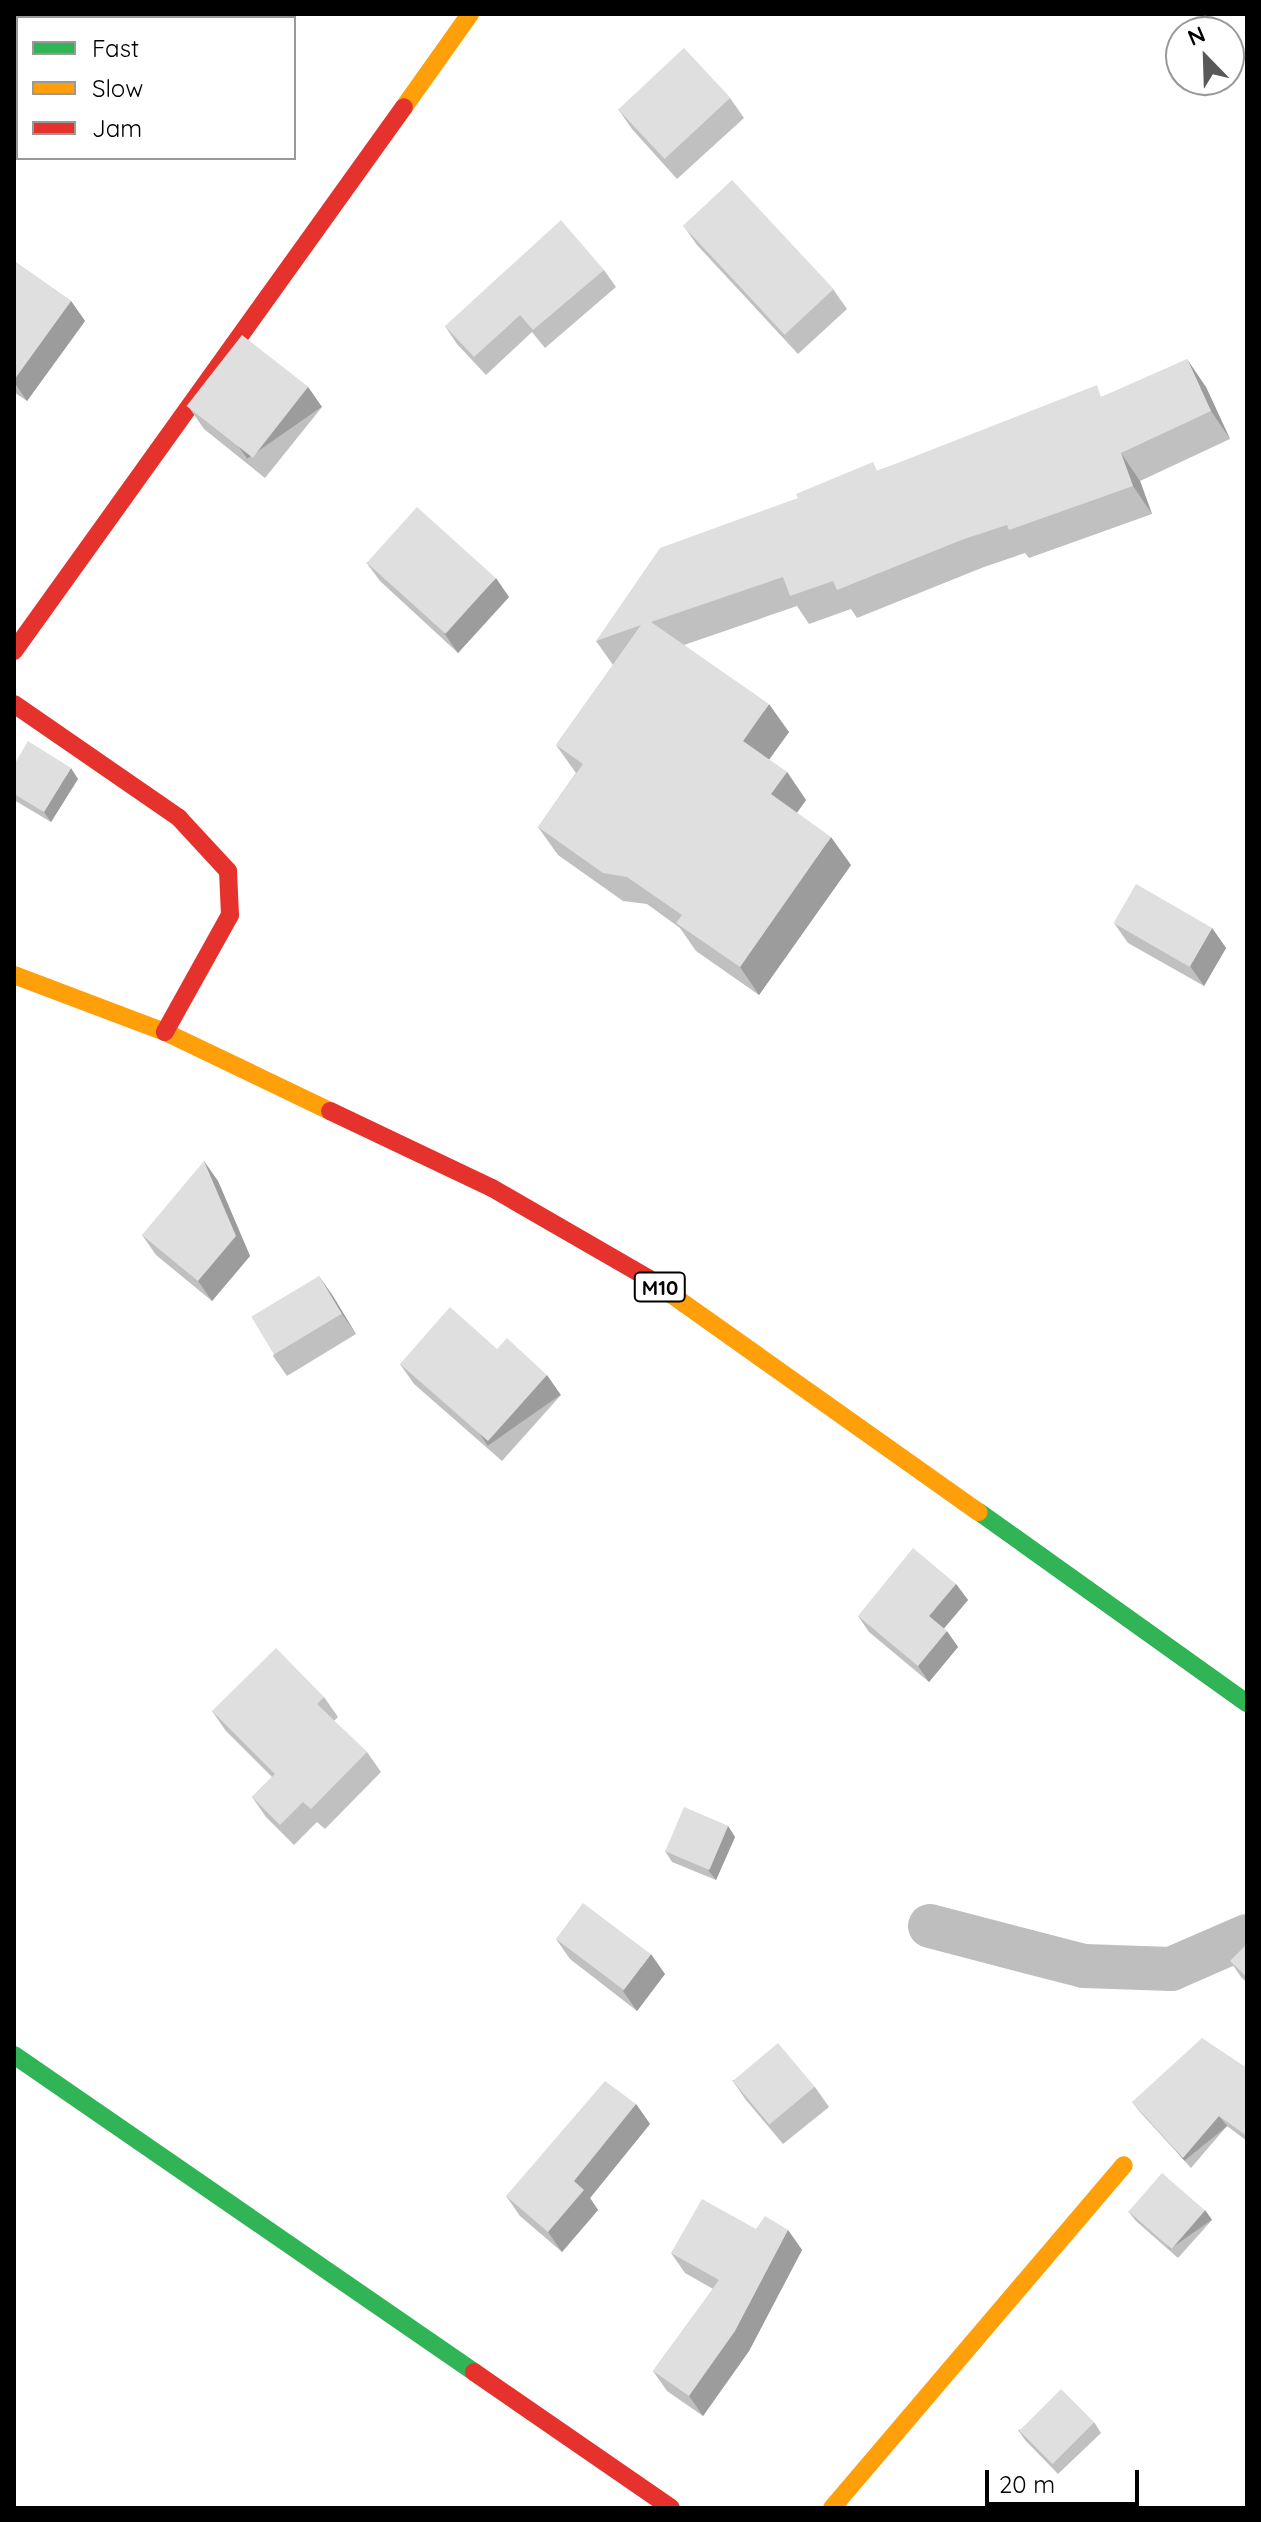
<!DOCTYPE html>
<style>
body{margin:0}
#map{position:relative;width:1261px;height:2522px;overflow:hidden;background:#fff;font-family:Quicksand,sans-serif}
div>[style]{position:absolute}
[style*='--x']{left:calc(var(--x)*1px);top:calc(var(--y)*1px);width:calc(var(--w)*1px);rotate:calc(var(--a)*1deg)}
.street>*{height:44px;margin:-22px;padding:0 22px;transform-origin:22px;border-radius:22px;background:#bebebe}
.fast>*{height:18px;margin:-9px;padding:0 9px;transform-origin:9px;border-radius:9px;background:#30b455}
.slow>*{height:18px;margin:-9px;padding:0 9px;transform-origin:9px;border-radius:9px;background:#ff9f0a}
.jam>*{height:18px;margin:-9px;padding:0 9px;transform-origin:9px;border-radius:9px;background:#e5322d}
.wall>*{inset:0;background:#c0c0c0}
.shaded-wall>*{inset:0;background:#9c9c9c;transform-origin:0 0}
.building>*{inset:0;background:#dfdfdf;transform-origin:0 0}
span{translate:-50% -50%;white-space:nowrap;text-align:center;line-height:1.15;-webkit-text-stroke:6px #fff;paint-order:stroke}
.shield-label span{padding:2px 6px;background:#fff;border:2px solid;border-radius:6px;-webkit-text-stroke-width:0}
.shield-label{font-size:20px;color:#000;font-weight:700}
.frame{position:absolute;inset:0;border:16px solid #000;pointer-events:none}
.legend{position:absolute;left:16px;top:16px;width:280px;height:144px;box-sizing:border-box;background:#fff;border:2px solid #999;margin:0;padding:10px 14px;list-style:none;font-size:24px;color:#000}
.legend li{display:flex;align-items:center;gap:16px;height:40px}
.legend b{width:40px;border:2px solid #999}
.north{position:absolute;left:1165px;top:16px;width:80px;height:80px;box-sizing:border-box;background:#fff;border:2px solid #999;border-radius:50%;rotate:337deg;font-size:22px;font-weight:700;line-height:32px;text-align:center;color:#000}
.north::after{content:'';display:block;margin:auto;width:28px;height:36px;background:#595959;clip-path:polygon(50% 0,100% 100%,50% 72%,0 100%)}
.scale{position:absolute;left:985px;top:2470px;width:154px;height:36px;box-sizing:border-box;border:4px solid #000;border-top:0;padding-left:10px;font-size:24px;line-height:28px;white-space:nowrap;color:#000;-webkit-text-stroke:6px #fff;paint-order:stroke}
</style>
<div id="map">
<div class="street">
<i style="--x:930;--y:1926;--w:159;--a:14.6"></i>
<i style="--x:1084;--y:1966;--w:87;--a:2"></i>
<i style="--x:1171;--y:1969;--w:83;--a:-23.5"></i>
</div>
<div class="fast">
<i style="--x:979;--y:1512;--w:329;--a:35.5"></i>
<i style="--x:14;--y:2055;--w:559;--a:34.57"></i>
</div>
<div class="slow">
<i style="--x:404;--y:107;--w:114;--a:-54.6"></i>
<i style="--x:14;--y:975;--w:161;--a:20.7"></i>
<i style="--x:165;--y:1032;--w:183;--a:25.6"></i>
<i style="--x:648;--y:1278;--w:405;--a:35.3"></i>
<i style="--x:832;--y:2508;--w:450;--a:-49.6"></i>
</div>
<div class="jam">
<i style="--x:14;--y:651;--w:669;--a:-54.36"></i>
<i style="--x:14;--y:704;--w:201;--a:34.6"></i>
<i style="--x:179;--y:818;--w:72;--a:47.2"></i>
<i style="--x:228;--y:871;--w:44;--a:87.4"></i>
<i style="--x:230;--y:915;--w:134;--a:119.1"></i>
<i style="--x:330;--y:1111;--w:179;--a:25.4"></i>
<i style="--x:492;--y:1188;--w:180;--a:30"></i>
<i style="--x:474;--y:2372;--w:239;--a:34.6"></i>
</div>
<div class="wall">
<i style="clip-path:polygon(730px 98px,744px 118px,677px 179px,632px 129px,618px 109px)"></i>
<i style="clip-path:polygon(683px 225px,833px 289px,847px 309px,798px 354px,697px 245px)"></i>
<i style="clip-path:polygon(14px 261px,71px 301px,85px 321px,27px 401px,14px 392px)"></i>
<i style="clip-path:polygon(604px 270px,616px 287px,545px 348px,532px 332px,486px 375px,457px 344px,445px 326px)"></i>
<i style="clip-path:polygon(308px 387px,322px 407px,265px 478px,204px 429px,190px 409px)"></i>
<i style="clip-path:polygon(1206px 387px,1230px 439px,1140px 481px,1152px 514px,1029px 558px,1025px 553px,984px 567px,857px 618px,851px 609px,809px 624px,797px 606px,684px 645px,789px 732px,769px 760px,787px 772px,806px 800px,797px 813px,851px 865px,759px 995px,696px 951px,680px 928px,647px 904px,623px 901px,558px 855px,538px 827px,576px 773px,556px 745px,613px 665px,596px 641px,879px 470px,1104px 396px)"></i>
<i style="clip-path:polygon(366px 562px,509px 597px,458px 653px,380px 581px)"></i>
<i style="clip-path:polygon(14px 765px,78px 779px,51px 822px,14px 800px)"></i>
<i style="clip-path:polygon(1114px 923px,1212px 928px,1226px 948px,1204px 986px,1128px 943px)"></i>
<i style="clip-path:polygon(218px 1181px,250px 1256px,212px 1301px,156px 1255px,142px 1235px)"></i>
<i style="clip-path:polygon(319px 1276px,356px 1334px,287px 1376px,273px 1356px)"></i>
<i style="clip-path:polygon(497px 1349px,561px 1395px,502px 1461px,414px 1384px,400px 1364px)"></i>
<i style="clip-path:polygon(956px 1584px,968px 1600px,944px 1628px,958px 1647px,929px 1682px,869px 1632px,858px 1616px)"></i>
<i style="clip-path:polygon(324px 1697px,338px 1717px,334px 1721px,367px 1752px,381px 1772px,325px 1829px,317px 1822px,294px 1845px,266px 1817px,252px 1797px,272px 1777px,226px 1731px,212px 1711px)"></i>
<i style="clip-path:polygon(728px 1826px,735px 1837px,716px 1880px,672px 1862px,665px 1851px)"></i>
<i style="clip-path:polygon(556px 1939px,665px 1974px,637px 2011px,570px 1959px)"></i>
<i style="clip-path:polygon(1247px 1944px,1247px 1983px,1241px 1977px,1230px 1961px)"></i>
<i style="clip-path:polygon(1247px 2068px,1247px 2141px,1227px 2126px,1191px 2168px,1140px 2112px,1132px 2102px)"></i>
<i style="clip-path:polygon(732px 2080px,815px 2087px,829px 2107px,783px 2144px,746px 2100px)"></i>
<i style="clip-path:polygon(636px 2104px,650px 2124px,590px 2198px,598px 2210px,562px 2252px,520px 2216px,506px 2196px)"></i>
<i style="clip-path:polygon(1205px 2210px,1212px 2220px,1178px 2258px,1136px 2221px,1128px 2211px)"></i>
<i style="clip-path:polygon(756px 2229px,788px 2230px,802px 2250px,749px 2351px,703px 2416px,667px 2391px,653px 2371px,713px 2289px,685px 2273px,671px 2253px)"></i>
<i style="clip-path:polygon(1094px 2422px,1101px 2433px,1058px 2474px,1025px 2440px,1018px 2430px)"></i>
</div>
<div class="shaded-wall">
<i style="clip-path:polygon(71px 301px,85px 321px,27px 401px,14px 382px,14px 380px)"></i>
<i style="clip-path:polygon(1187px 359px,1206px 387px,1230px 439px,1211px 411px)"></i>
<i style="left:308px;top:387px;width:24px;height:91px;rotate:55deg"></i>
<i style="clip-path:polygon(1121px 453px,1140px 481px,1152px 514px,1133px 486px)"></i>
<i style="clip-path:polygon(496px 578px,509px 597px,458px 653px,444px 633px)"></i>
<i style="clip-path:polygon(769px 704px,789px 732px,762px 769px,743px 741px)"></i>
<i style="clip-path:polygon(71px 768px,78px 779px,51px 822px,44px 812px)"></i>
<i style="clip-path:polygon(787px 772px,806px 800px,790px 822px,771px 794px)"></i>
<i style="clip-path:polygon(831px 837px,851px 865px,759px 995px,740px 967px)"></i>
<i style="clip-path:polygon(1212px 928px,1226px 948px,1204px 986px,1190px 966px)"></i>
<i style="clip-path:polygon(204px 1161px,218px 1181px,250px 1256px,212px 1301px,198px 1281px)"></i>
<i style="clip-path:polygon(319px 1276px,333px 1296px,356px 1334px,342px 1314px)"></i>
<i style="left:547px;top:1375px;width:24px;height:89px;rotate:55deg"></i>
<i style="clip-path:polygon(956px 1584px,968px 1600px,941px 1632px,929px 1616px)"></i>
<i style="clip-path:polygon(947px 1631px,958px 1647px,929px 1682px,918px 1666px)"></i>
<i style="clip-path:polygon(728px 1826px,735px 1837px,716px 1880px,708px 1870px)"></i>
<i style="clip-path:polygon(651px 1954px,665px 1974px,637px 2011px,623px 1991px)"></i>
<i style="clip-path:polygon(636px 2104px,650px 2124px,590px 2198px,598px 2210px,562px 2252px,548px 2232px,574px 2181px)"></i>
<i style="left:1219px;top:2116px;width:13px;height:55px;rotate:51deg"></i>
<i style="left:1205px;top:2210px;width:12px;height:51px;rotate:55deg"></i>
<i style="clip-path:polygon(788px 2230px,802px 2250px,749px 2351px,703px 2416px,689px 2396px)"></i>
</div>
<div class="building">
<i style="left:684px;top:48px;width:68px;height:90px;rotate:47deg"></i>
<i style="left:732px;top:180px;width:149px;height:67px;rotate:47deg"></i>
<i style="clip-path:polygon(561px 220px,604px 270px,533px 330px,520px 315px,474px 357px,445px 326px)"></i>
<i style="clip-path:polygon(14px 261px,71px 301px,14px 380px)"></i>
<i style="left:242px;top:335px;width:84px;height:90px;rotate:38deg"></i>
<i style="clip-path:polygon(1187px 359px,1211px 411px,1121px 453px,1133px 486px,1009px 530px,1007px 525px,964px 539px,837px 590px,833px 581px,790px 596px,783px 577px,651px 622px,769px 704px,743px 741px,787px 772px,771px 794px,831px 837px,740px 967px,676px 923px,682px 915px,627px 877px,603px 873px,538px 827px,583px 764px,556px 745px,641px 625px,596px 641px,660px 548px,798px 498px,796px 494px,873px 462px,877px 471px,1097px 385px,1101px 397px)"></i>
<i style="left:417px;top:507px;width:106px;height:75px;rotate:42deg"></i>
<i style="clip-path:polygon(28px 741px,71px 768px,44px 812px,14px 794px,14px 765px)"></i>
<i style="left:1136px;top:884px;width:88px;height:45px;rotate:30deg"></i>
<i style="clip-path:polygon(204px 1161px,236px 1236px,198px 1281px,142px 1235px)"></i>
<i style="left:319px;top:1276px;width:44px;height:79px;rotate:59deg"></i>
<i style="clip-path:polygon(450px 1307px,497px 1349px,507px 1338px,547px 1375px,488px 1441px,400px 1364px)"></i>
<i style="clip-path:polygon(913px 1548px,956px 1584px,929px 1616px,947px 1631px,918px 1666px,858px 1616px)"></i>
<i style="clip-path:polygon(276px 1648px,324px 1697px,317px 1704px,367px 1752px,311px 1809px,303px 1802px,280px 1825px,252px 1797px,275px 1774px,212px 1711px)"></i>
<i style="left:684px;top:1807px;width:48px;height:48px;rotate:23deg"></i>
<i style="left:583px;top:1903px;width:85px;height:45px;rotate:37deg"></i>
<i style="clip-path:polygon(1247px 1944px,1247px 1977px,1230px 1961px)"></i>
<i style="clip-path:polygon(1202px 2038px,1247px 2068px,1247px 2136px,1219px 2116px,1183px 2158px,1132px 2102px)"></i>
<i style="left:778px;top:2043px;width:57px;height:59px;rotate:50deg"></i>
<i style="clip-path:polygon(605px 2081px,636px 2104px,574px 2181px,584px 2190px,548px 2232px,506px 2196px)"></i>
<i style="left:1162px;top:2173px;width:57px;height:51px;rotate:41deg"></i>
<i style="clip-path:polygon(702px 2199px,756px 2229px,765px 2216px,788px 2230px,735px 2331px,689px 2396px,653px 2371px,719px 2280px,671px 2253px)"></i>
<i style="left:1061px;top:2389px;width:47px;height:59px;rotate:45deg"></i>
<i style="clip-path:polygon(1050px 2504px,1057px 2508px,1047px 2508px)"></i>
</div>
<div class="shield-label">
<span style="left:660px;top:1287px">M10</span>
</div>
<div class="frame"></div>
<ul class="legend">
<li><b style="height:10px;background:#30b455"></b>Fast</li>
<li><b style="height:10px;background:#ff9f0a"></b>Slow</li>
<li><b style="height:10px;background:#e5322d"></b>Jam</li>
</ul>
<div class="north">N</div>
<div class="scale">20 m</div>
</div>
